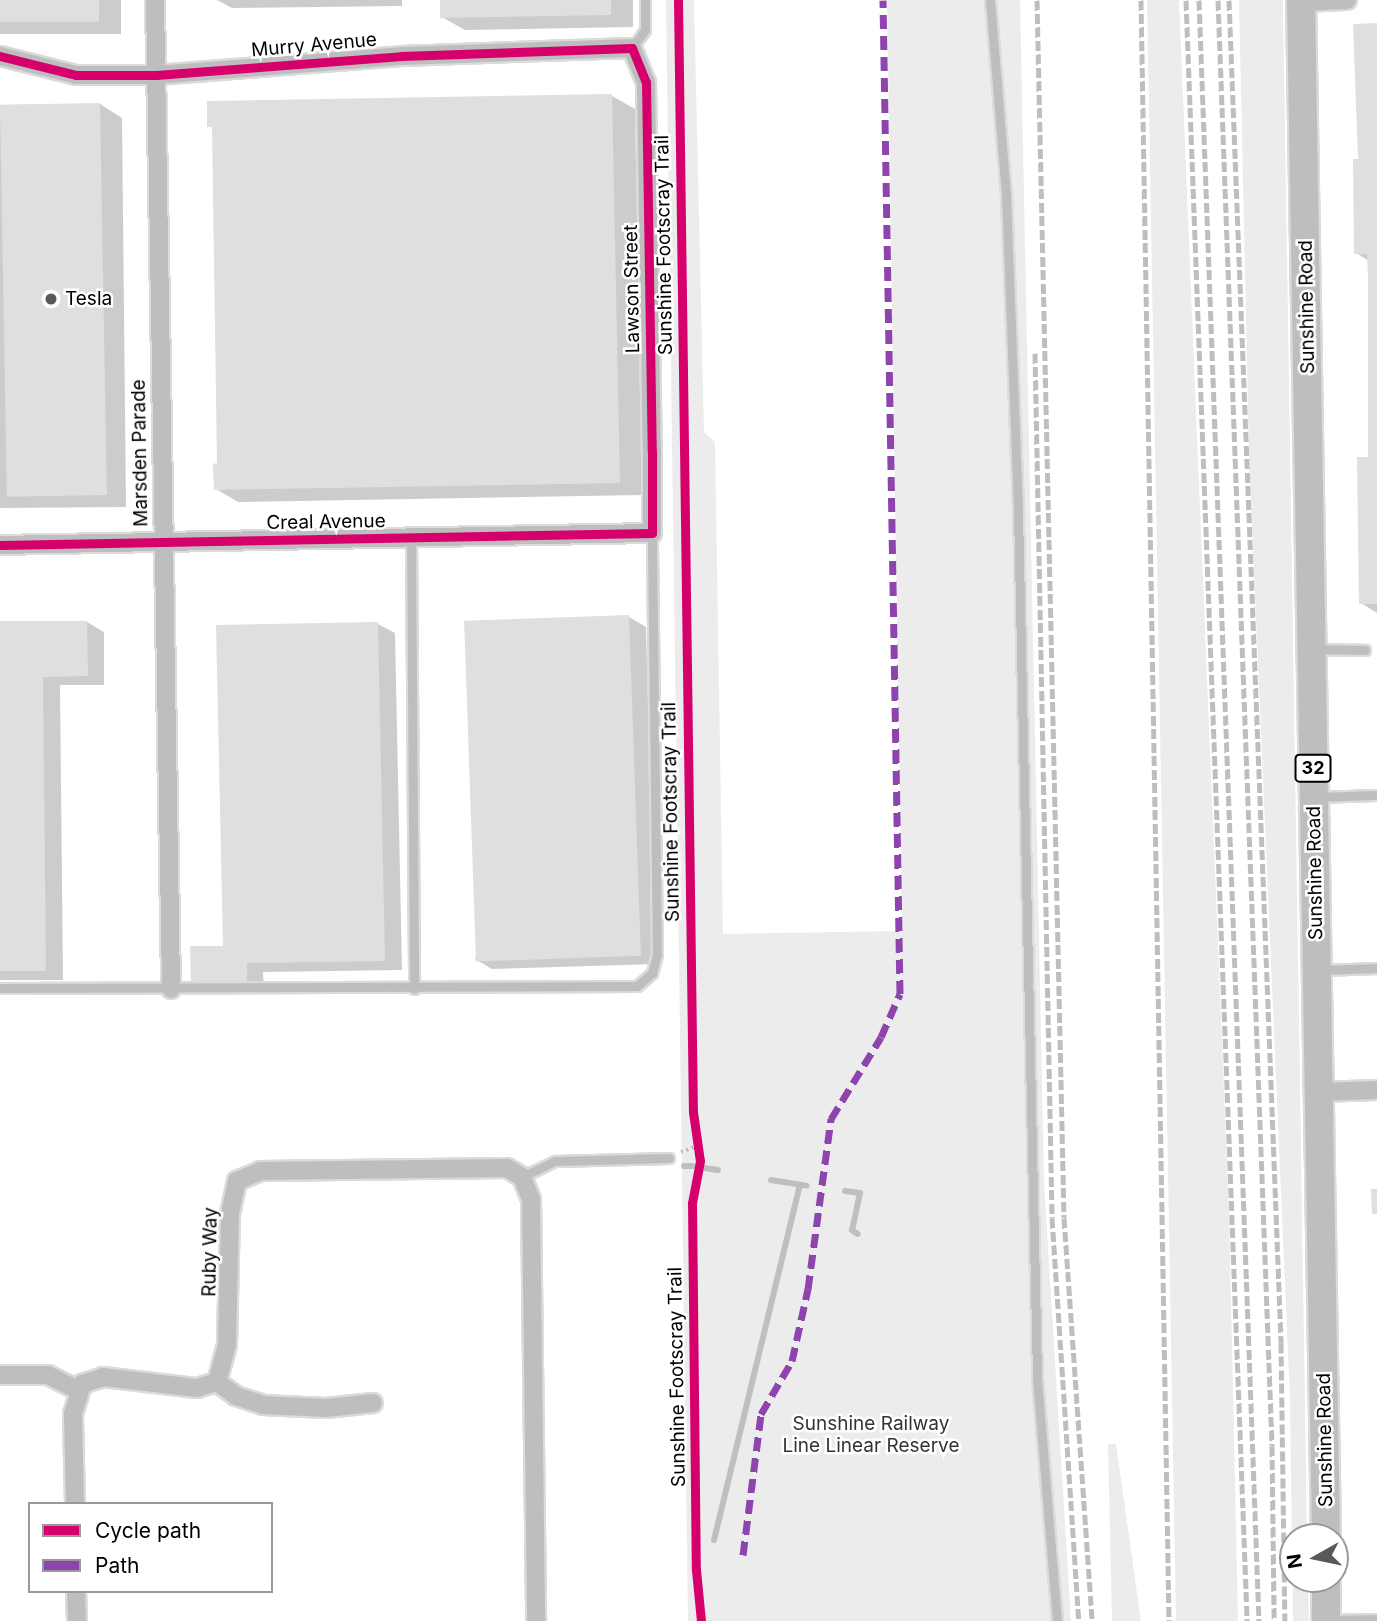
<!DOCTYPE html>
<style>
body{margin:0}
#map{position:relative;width:1377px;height:1621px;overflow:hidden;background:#fff;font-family:Inter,sans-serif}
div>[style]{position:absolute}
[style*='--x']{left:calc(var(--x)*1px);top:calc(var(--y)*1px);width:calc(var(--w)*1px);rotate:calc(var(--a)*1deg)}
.green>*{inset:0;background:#ececec}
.shadow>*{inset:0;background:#0003;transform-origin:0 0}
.stream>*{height:6px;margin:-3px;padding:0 3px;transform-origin:3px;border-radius:3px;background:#bfbfbf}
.building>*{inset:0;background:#dfdfdf;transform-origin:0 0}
.path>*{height:3.5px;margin-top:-1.75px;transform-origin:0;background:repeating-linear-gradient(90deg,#b9b9b9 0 2px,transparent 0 5.5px)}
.roads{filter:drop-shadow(2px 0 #dbdbdb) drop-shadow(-2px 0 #dbdbdb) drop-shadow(0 2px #dbdbdb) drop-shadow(0 -2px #dbdbdb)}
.service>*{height:9px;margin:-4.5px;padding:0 4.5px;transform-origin:4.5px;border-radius:4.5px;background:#bebebe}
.minor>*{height:18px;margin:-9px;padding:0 9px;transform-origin:9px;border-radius:9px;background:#bebebe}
.primary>*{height:28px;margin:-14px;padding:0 14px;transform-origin:14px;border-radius:14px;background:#bebebe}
.rail>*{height:5px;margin-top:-2.5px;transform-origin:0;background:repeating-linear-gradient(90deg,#bebebe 0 10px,transparent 0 13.5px)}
.quiet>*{height:7px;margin-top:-3.5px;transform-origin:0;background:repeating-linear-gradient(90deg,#8e44ad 0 14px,transparent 0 21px)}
.cycleway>*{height:9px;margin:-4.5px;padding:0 4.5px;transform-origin:4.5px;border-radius:4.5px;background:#d6006c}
.dots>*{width:19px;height:19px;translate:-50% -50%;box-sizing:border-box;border:4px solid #fff;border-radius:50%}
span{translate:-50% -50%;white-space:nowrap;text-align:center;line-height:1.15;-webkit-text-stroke:5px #fff;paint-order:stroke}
.shield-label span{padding:2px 5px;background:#fff;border:2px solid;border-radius:5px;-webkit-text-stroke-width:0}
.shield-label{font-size:18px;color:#000;font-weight:700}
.street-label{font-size:19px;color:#000}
.poi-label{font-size:19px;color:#000}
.left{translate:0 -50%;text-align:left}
.park-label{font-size:19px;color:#333}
.legend{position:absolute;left:28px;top:1502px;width:245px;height:91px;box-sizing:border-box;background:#fff;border:2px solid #999;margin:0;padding:9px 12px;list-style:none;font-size:21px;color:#000}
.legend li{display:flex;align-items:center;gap:14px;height:35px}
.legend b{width:35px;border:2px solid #999}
.north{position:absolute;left:1279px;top:1523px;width:70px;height:70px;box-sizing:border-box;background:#fff;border:2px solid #999;border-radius:50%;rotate:261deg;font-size:19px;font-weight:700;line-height:28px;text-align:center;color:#000}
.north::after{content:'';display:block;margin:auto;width:24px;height:32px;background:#595959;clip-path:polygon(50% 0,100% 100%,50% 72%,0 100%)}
</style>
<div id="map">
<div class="green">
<i style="clip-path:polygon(666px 0,694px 0,704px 432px,715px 442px,723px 934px,902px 931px,887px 0,1020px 0,1044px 1182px,1071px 1621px,688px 1621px)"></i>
<i style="clip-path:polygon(1147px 0,1179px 0,1229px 1211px,1238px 1621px,1176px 1621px)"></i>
<i style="clip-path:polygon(1239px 0,1283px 0,1307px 1537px,1293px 1537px,1293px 1579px,1308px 1579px,1309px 1621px,1293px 1621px,1290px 1399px,1249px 456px)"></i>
<i style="clip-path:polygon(1108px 1444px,1116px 1444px,1141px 1621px,1112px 1621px)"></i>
</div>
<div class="shadow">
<i style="left:0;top:0;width:121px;height:34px"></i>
<i style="clip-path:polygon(217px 0,402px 0,402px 6px,232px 8px)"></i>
<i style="clip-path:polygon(442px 0,633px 0,633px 27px,465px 30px,442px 17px)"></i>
<i style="clip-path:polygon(1377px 25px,1377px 613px,1361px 603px,1370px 459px,1369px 261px,1356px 253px,1360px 160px)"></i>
<i style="clip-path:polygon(612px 96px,635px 109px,642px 495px,238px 502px,216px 489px,219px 465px,214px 128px,209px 126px)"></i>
<i style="clip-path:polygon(100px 104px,122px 118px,126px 507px,0 508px,0 105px)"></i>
<i style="clip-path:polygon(629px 617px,646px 627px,655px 964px,492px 969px,475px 959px)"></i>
<i style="clip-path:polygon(87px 622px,104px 632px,104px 685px,60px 685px,63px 980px,0 980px,0 623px)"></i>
<i style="clip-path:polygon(378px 624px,395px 633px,402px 970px,263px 972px,264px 990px,210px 991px,193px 981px,224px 947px)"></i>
</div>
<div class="stream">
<i style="--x:684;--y:1166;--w:9;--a:0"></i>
<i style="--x:705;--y:1168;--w:13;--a:9"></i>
<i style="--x:771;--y:1180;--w:36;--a:9"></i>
<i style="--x:845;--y:1191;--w:15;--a:8"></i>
<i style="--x:860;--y:1193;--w:38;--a:102"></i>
<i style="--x:852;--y:1230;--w:7;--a:34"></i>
<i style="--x:714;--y:1540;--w:365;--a:-76.4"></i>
</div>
<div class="building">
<i style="left:0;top:0;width:99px;height:22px"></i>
<i style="clip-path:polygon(440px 0,611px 0,611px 15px,440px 18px)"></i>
<i style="clip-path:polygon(1377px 23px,1377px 604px,1359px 604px,1357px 457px,1368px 457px,1368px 277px,1367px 254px,1354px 254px,1353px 159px,1358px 159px,1353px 24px)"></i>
<i style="clip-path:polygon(612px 94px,620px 483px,214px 490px,213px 464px,217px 463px,212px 127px,207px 127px,207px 101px)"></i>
<i style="left:100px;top:103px;width:392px;height:100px;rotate:89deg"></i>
<i style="left:629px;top:615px;width:341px;height:165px;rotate:88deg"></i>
<i style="clip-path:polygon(0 621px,87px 621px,88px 676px,43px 677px,46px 971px,0 971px)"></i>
<i style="clip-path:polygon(378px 622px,385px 961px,247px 963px,247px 981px,191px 982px,190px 946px,223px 946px,216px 625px)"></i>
<i style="clip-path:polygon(1371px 1189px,1377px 1189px,1377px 1214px,1372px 1214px)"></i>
</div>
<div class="path">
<i style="--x:681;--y:1152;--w:18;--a:-22"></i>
</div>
<div class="roads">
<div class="service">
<i style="--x:990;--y:0;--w:197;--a:85.3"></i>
<i style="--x:1006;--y:196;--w:316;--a:87.8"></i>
<i style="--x:1018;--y:512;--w:866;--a:88.74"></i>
<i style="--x:1037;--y:1378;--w:244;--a:85.3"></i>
<i style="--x:632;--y:48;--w:22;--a:-54"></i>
<i style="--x:645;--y:30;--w:30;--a:-90"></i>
<i style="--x:411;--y:538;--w:451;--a:89.6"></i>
<i style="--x:1313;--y:649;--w:52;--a:1.1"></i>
<i style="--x:1316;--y:797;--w:61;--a:-1.9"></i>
<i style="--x:1322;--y:970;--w:55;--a:-2.1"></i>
<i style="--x:0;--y:988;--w:637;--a:-0.18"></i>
<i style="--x:637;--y:986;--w:20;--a:-41"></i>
<i style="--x:652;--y:973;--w:20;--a:-75"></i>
<i style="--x:657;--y:954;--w:421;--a:-90.7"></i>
<i style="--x:522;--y:1177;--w:37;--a:-26"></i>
<i style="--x:555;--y:1161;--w:114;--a:-1.5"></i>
<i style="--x:1330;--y:1620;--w:47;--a:-1.2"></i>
</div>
<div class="minor">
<i style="--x:155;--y:0;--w:989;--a:89.07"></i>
<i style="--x:1301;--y:2;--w:46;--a:-2.5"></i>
<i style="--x:0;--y:56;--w:78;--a:14"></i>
<i style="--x:76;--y:75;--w:80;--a:0"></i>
<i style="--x:156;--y:75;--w:246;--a:-4.4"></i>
<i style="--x:401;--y:56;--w:231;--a:-2"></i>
<i style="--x:632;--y:48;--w:37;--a:68"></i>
<i style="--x:646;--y:82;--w:370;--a:89.1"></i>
<i style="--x:652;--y:452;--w:81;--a:90"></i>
<i style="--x:652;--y:533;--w:652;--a:178.95"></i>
<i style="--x:1319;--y:1092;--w:58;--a:-2"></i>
<i style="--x:0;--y:1375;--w:48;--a:0"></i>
<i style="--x:48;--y:1375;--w:33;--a:27"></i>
<i style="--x:217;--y:1382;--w:24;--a:36"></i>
<i style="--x:236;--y:1396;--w:28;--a:18"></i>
<i style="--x:263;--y:1405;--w:63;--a:2.7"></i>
<i style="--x:326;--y:1408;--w:47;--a:-6.1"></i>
<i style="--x:75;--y:1504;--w:90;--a:-91.3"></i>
<i style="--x:73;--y:1414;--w:31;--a:-73"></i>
<i style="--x:82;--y:1384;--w:22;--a:-18"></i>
<i style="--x:103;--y:1377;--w:95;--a:6.7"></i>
<i style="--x:197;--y:1388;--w:21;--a:-17"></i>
<i style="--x:217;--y:1382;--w:39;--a:-75"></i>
<i style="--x:227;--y:1344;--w:130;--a:-88.7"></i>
<i style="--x:230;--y:1214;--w:34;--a:-78"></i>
<i style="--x:237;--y:1181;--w:25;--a:-23"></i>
<i style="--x:260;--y:1171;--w:247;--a:-0.7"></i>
<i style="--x:507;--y:1168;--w:17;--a:31"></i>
<i style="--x:522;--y:1177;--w:24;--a:68"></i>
<i style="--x:531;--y:1199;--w:422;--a:89.3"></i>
<i style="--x:76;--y:1591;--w:30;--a:88"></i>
</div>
<div class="primary">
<i style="--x:1301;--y:0;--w:1537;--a:89.07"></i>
<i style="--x:1326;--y:1579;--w:42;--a:90"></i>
</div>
</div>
<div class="rail">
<i style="--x:1037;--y:0;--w:1218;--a:88.73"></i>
<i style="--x:1064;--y:1218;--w:404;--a:86"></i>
<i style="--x:1141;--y:0;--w:1621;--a:89.01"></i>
<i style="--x:1186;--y:0;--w:1622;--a:87.84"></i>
<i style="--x:1199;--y:0;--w:1622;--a:87.88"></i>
<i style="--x:1218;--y:0;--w:1447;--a:87.86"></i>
<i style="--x:1272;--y:1446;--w:175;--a:89.3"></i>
<i style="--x:1229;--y:0;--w:1344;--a:87.78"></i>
<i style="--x:1281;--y:1343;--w:278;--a:89.2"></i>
<i style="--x:1035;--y:353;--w:865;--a:88.87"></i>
<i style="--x:1052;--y:1218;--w:404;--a:86.2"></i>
</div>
<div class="quiet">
<i style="--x:743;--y:1555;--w:142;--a:-82.7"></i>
<i style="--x:761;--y:1414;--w:61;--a:-59.7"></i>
<i style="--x:792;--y:1361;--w:74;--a:-77.5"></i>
<i style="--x:808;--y:1289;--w:172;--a:-82.3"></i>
<i style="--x:831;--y:1119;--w:96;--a:-58.6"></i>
<i style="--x:881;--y:1037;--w:47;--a:-66.2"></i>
<i style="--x:900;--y:994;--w:994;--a:-90.98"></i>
</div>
<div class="cycleway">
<i style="--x:678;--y:0;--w:1112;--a:89.23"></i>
<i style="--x:693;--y:1112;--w:49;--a:81.9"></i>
<i style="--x:700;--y:1161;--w:43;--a:100.8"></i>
<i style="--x:692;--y:1203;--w:367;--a:89.4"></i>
<i style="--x:696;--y:1570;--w:51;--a:84.4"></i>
<i style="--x:0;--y:56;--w:78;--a:14"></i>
<i style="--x:76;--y:75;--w:80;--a:0"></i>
<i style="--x:156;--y:75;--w:246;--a:-4.4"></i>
<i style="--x:401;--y:56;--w:231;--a:-2"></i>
<i style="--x:632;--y:48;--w:37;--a:68"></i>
<i style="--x:646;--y:82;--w:370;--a:89.1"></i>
<i style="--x:652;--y:452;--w:81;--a:90"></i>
<i style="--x:652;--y:533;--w:652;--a:178.95"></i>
</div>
<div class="dots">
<i style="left:51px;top:299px;background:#595959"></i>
</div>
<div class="shield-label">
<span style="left:1313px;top:768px">32</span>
</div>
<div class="street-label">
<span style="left:314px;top:45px;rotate:-5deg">Murry Avenue</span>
<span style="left:664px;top:245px;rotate:-91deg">Sunshine Footscray Trail</span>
<span style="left:632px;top:289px;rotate:-91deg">Lawson Street</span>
<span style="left:1307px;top:307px;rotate:-91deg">Sunshine Road</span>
<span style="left:140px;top:453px;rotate:-91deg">Marsden Parade</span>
<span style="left:326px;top:522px;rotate:-1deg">Creal Avenue</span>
<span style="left:671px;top:812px;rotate:-91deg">Sunshine Footscray Trail</span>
<span style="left:1315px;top:873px;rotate:-91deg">Sunshine Road</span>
<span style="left:210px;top:1252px;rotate:-89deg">Ruby Way</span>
<span style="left:677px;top:1377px;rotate:-91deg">Sunshine Footscray Trail</span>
<span style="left:1325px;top:1440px;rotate:-91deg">Sunshine Road</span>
</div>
<div class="poi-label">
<span class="left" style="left:65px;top:299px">Tesla</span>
</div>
<div class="park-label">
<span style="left:871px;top:1435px">Sunshine Railway<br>Line Linear Reserve</span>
</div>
<ul class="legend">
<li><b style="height:9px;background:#d6006c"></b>Cycle path</li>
<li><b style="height:9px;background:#8e44ad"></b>Path</li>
</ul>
<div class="north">N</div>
</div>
